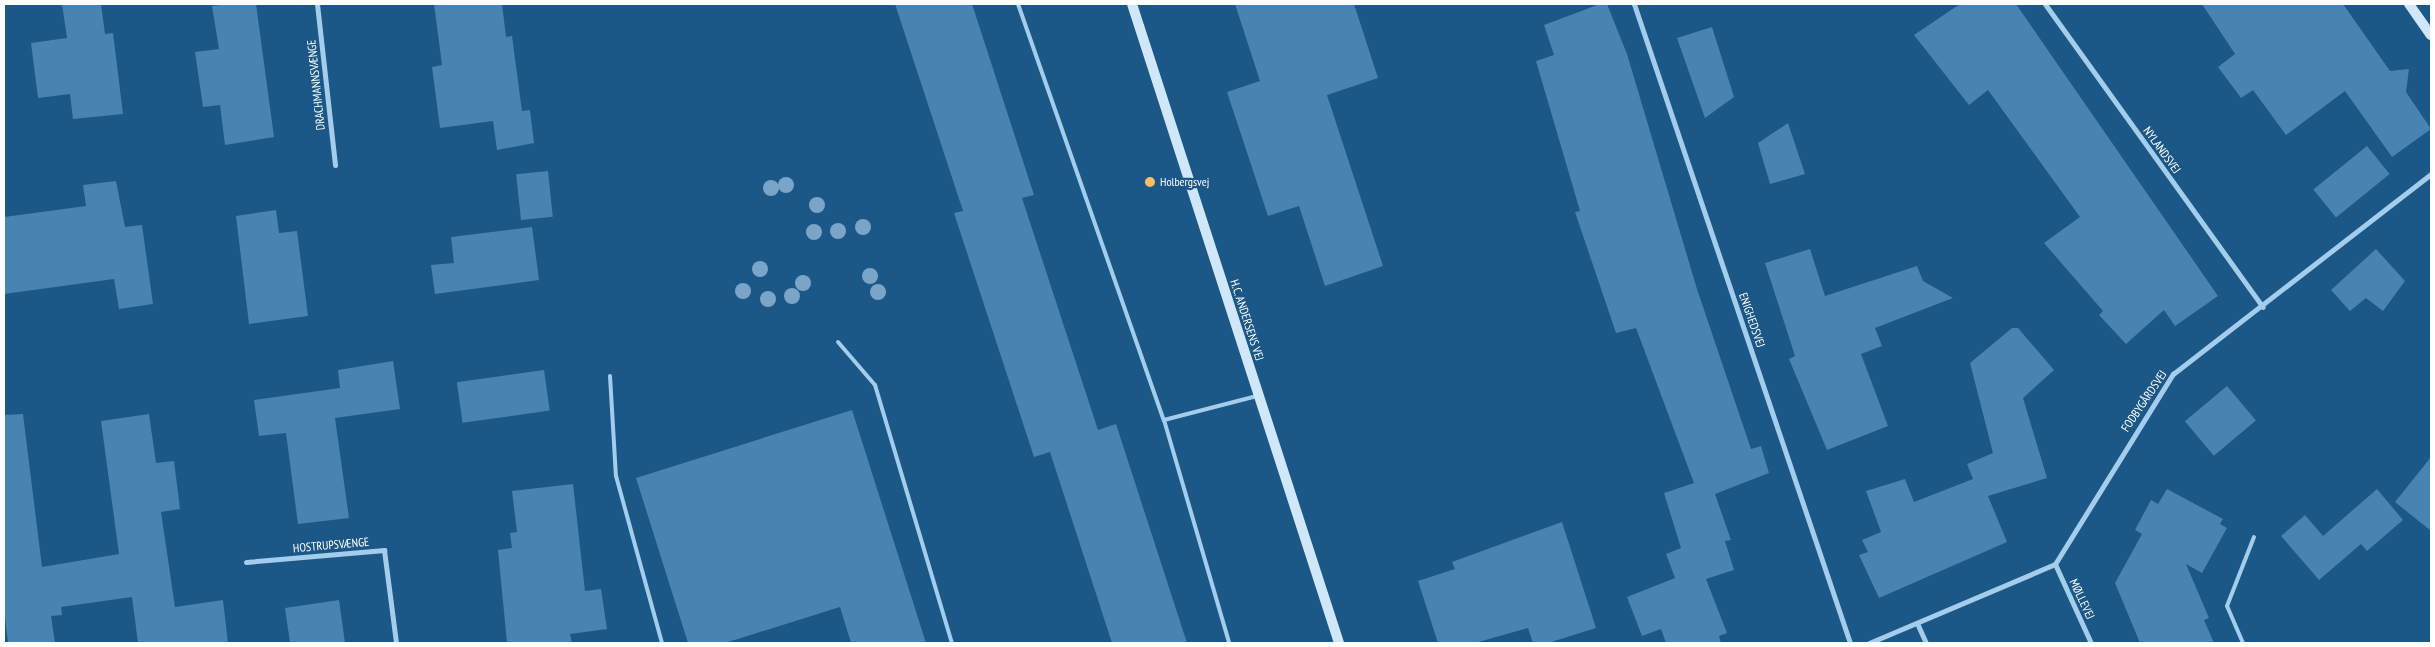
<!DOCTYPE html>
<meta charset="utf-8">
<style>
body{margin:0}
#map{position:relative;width:2435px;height:647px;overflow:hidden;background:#1b5787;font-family:"PT Sans Narrow",sans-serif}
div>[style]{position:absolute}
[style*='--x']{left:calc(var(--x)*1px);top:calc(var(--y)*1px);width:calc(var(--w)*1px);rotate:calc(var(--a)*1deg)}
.building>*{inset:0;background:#4883b2;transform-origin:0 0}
.lane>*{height:4px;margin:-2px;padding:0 2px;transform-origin:2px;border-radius:2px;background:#a4cdec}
.street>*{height:5px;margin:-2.5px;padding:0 2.5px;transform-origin:2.5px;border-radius:2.5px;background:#a4cdec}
.secondary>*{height:10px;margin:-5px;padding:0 5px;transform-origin:5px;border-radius:5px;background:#d0e6f9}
.trees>*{width:16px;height:16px;margin:-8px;border-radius:50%;background:#7ba5c6}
.dots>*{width:14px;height:14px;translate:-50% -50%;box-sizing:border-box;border:2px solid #1b5787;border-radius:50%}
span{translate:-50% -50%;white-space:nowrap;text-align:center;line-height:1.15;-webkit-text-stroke:4.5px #1b5787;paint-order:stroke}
.street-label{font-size:12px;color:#fff}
.poi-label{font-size:12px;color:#fff}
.left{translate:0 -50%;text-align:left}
.frame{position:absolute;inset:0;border:5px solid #fff;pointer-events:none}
</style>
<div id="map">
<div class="building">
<i style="clip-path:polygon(62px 4px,101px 4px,105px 34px,113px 33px,123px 114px,73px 119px,70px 94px,38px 98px,31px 43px,67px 38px)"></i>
<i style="clip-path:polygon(227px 4px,256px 4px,274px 137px,225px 145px,220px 105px,203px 107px,195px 52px,219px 49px,212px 6px)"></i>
<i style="clip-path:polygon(434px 4px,502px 4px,506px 37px,512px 36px,522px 111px,530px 110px,534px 143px,497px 150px,493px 121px,440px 128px,432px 67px,442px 65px)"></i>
<i style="clip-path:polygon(895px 4px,972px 4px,1034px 195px,1022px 198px,1098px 430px,1116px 424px,1187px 643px,1112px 643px,1050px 452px,1034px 457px,954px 213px,963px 211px)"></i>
<i style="clip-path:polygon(1235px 4px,1354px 4px,1378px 78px,1327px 95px,1383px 266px,1325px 286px,1299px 206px,1268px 216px,1227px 92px,1260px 81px)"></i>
<i style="clip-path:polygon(1600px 4px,1607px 4px,1627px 54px,1697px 289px,1751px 449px,1761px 446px,1769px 473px,1715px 494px,1731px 540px,1725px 541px,1734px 570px,1706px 579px,1727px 633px,1719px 636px,1721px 643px,1666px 643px,1661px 629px,1642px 636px,1627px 597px,1675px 578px,1666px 554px,1681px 548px,1664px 493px,1694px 483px,1636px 328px,1616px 333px,1575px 212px,1580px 211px,1536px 61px,1554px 55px,1544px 25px)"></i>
<i style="clip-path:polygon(1960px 4px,2016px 4px,2218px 296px,2175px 326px,2164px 310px,2126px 344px,2099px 315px,2103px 311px,2044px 243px,2080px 217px,1988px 90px,1969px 105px,1914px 35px)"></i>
<i style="clip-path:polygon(2202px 4px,2343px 4px,2390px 71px,2409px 69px,2406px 92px,2431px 129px,2392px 157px,2345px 91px,2286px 135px,2253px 90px,2241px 98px,2218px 67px,2235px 54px)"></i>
<i style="clip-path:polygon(1712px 27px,1734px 97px,1705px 118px,1677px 38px)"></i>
<i style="clip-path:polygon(1788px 123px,1805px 174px,1770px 184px,1758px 143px)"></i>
<i style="left:2367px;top:146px;width:36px;height:69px;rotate:51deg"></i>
<i style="left:548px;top:171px;width:46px;height:32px;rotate:84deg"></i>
<i style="clip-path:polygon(116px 181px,125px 227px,142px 225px,153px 304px,119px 309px,114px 279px,4px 294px,4px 217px,86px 206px,83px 185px)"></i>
<i style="clip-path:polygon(276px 210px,279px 233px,297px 231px,308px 316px,249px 324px,236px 216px)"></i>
<i style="clip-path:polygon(532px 227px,539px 280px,435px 294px,431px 265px,454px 263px,451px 237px)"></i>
<i style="clip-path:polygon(1810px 249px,1825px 296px,1917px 266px,1923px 281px,1953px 298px,1875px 328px,1882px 346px,1861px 354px,1888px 426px,1827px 450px,1789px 359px,1795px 356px,1765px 263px)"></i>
<i style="clip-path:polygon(2376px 249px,2405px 281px,2383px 311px,2366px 298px,2350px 311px,2331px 290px)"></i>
<i style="clip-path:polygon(2012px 328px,2018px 328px,2054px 370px,2023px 398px,2047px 478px,1988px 496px,2007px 542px,1879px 598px,1859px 555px,1868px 552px,1862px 540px,1881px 532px,1866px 491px,1905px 479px,1914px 502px,1973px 479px,1967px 464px,1993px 453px,1970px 363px)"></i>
<i style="clip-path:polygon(393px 361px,400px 409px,335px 418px,349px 518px,298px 524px,286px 433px,259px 436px,254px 400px,340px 388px,338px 370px)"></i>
<i style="left:544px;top:370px;width:41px;height:88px;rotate:82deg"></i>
<i style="left:2227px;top:386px;width:45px;height:55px;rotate:50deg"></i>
<i style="clip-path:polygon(852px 410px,926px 643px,851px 643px,840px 607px,725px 643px,688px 643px,636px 478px)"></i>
<i style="clip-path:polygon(23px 414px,42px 567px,119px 554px,101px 421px,149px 414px,156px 463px,174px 461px,180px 509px,161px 512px,175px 607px,223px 600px,228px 643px,138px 643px,132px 597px,61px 607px,62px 615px,51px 616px,55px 643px,8px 643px,4px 609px,4px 415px)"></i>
<i style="clip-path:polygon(2431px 457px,2431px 531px,2395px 502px)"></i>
<i style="clip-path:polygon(573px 484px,585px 591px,601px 589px,607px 629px,570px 634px,572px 643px,507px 643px,498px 550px,512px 548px,510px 533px,517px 532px,512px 491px)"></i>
<i style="clip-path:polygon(2167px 489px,2223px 519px,2220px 524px,2227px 528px,2202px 573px,2186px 564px,2209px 618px,2204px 620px,2214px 643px,2140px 643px,2115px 583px,2142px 534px,2135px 530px,2151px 500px,2158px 504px)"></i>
<i style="clip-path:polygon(2377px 489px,2403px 520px,2367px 551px,2361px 544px,2319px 580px,2281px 536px,2305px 515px,2323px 536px)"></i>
<i style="clip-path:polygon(1562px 522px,1596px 628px,1548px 643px,1533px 643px,1528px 628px,1475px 643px,1438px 643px,1418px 581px,1455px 569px,1452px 562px)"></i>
<i style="clip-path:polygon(339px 600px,345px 643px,290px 643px,285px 608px)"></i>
</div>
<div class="lane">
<i style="--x:1018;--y:4;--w:441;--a:70.7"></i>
<i style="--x:1164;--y:420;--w:232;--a:73.7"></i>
<i style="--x:838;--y:342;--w:57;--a:49.3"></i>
<i style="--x:875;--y:385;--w:269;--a:73.4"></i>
<i style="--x:610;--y:376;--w:100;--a:86.6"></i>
<i style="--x:616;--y:476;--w:173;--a:74.6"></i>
<i style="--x:1164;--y:420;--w:96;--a:-14.5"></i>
<i style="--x:2243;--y:643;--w:40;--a:-113.4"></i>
<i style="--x:2227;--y:606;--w:74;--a:-68.6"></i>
</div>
<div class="street">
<i style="--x:317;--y:4;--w:162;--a:83.6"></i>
<i style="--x:1634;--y:4;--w:675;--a:71.32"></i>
<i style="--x:2045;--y:4;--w:373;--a:54.3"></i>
<i style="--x:246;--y:562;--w:139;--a:-5"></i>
<i style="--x:384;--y:550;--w:94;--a:82.6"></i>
<i style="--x:2055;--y:564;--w:87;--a:65.5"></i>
<i style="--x:1917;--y:623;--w:22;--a:66"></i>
<i style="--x:1869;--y:643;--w:202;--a:-23"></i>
<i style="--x:2055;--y:564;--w:224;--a:-58.2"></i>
<i style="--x:2173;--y:374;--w:326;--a:-37.8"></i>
</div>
<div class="secondary">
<i style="--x:1132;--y:4;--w:672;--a:72.05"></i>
<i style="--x:2409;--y:4;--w:38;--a:55"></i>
</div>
<div class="trees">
<i style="left:786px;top:185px"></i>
<i style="left:771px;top:188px"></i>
<i style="left:817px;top:205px"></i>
<i style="left:863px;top:227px"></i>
<i style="left:838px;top:231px"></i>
<i style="left:814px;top:232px"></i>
<i style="left:760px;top:269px"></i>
<i style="left:870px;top:276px"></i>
<i style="left:803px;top:283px"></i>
<i style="left:743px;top:291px"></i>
<i style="left:878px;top:292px"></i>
<i style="left:792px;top:296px"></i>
<i style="left:768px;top:299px"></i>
</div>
<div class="dots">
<i style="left:1150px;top:182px;background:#fdbd60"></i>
</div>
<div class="street-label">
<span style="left:316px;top:85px;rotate:-96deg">DRACHMANNSVÆNGE</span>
<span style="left:2162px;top:150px;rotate:54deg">NYLANDSVEJ</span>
<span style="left:1247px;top:320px;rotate:72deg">H.C. ANDERSENS VEJ</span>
<span style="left:1752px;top:320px;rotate:71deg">ENIGHEDSVEJ</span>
<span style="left:2144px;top:401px;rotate:-56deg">FODBYGÅRDSVEJ</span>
<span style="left:331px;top:545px;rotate:-5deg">HOSTRUPSVÆNGE</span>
<span style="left:2082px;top:599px;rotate:65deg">MØLLEVEJ</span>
</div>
<div class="poi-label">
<span class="left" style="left:1160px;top:182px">Holbergsvej</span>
</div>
<div class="frame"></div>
</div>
